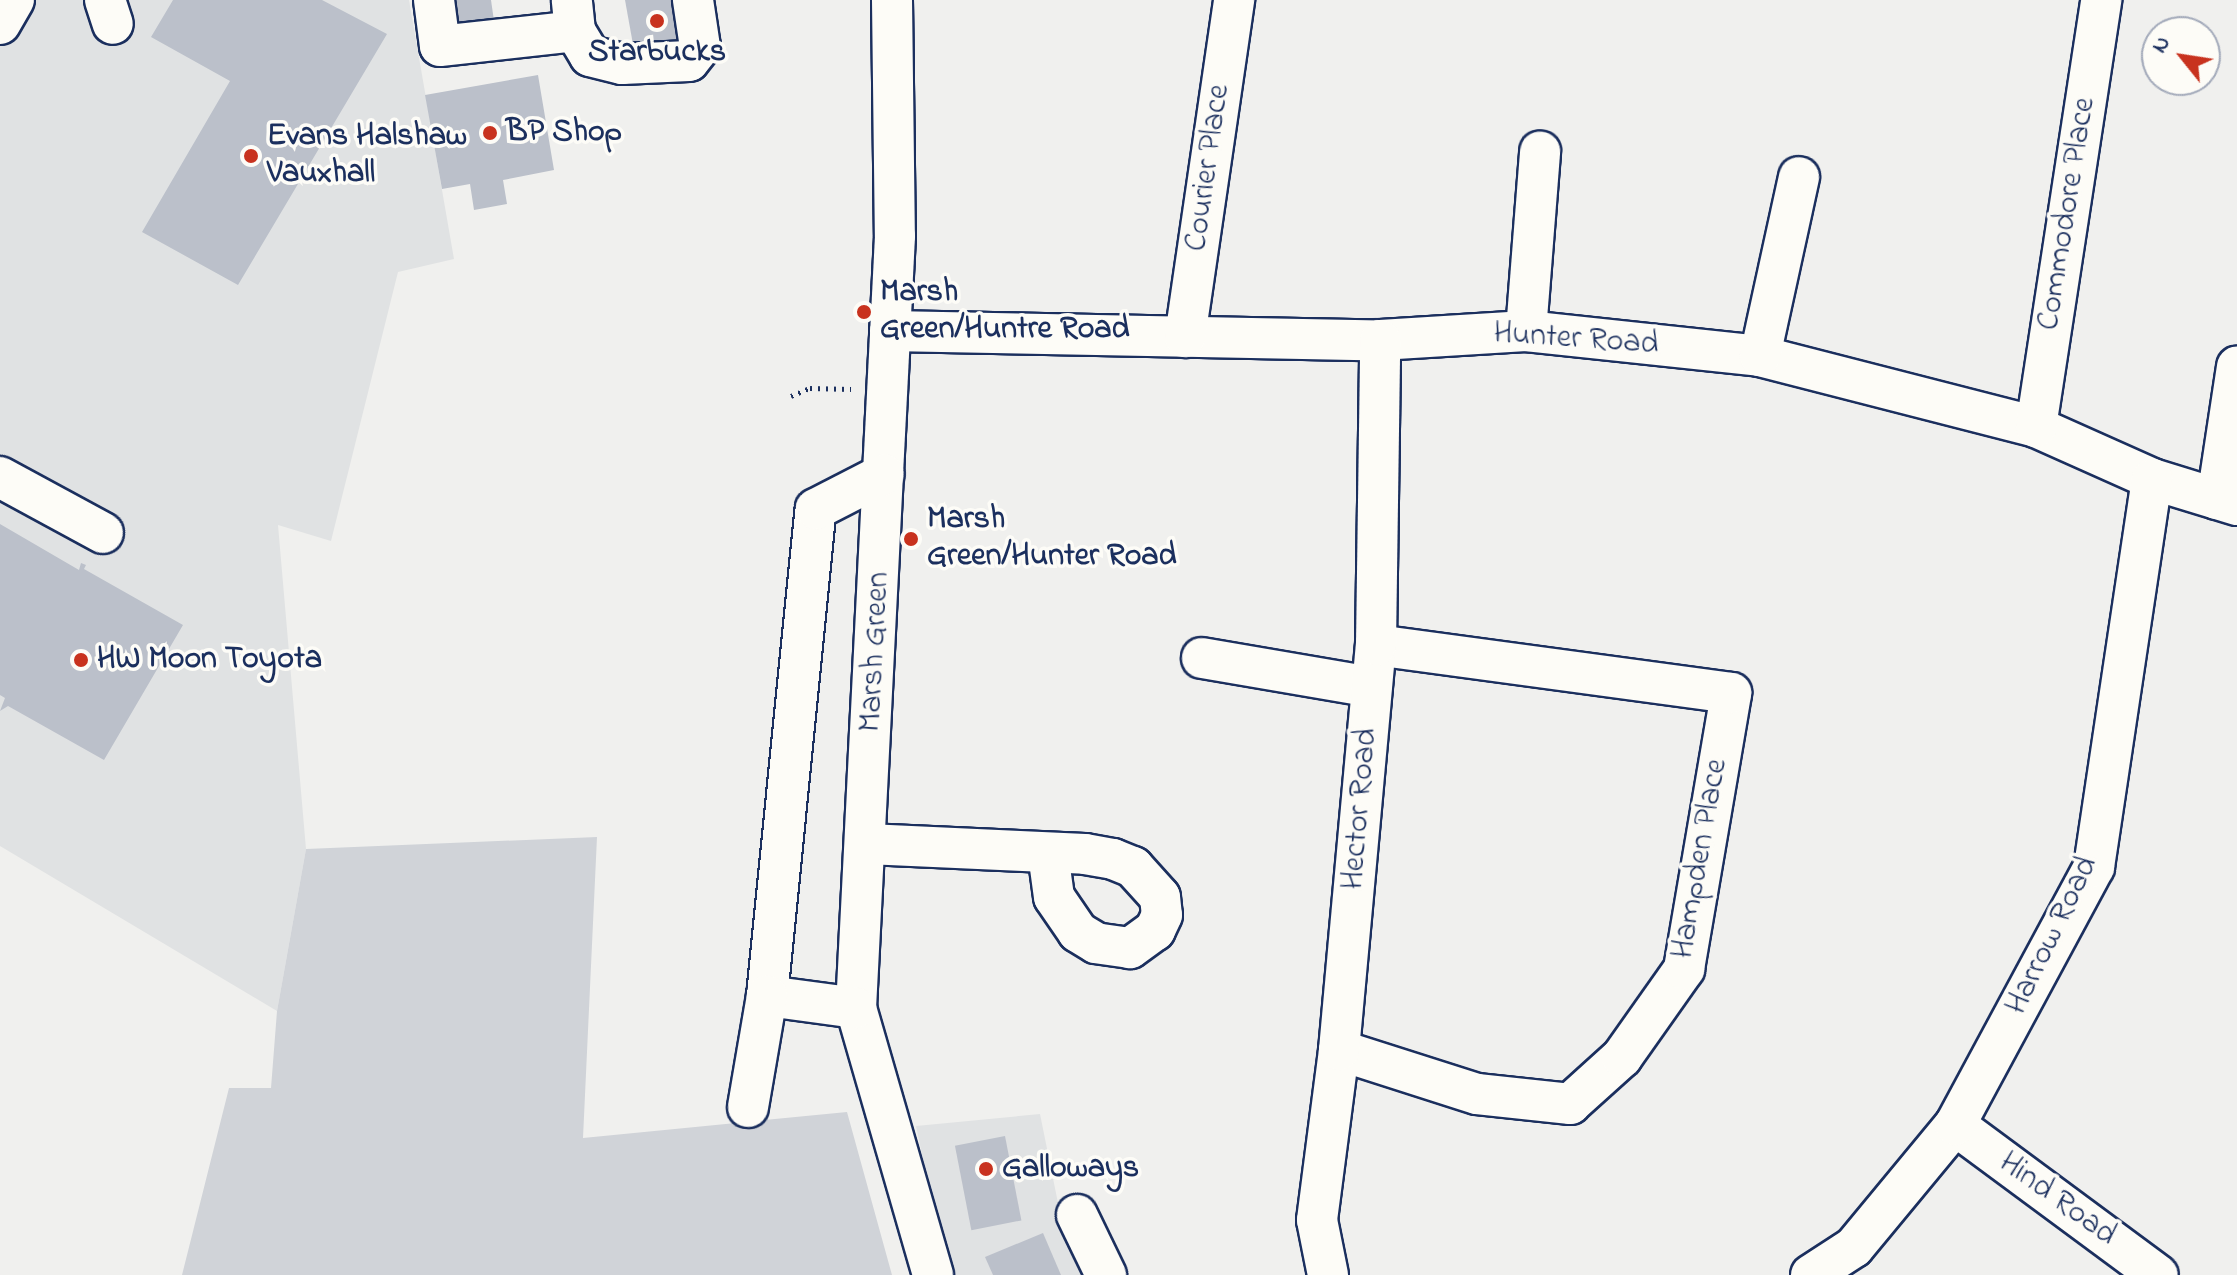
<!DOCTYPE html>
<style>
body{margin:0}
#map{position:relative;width:2237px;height:1275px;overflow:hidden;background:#f0f0ee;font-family:"Indie Flower",sans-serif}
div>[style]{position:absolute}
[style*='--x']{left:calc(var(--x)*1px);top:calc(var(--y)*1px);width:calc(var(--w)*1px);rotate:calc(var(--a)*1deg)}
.built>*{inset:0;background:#e0e2e3}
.green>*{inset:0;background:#d0d3d8}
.building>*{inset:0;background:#bbc0ca;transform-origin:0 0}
.path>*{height:5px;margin-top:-2.5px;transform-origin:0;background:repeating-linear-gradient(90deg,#1b2f5e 0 2px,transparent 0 8px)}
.roads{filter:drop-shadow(2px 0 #1b2f5e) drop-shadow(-2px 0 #1b2f5e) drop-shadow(0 2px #1b2f5e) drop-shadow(0 -2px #1b2f5e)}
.minor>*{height:40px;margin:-20px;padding:0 20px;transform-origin:20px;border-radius:20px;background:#fdfcf7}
.dots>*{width:22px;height:22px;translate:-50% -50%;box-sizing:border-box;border:4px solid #fdfcf7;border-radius:50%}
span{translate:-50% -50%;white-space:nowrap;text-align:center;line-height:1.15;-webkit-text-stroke:7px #fdfcf7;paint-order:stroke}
.poi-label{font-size:32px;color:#1b2f5e;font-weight:700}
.left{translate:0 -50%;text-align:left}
.street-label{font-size:32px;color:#1b2f5e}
.north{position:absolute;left:2141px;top:16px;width:80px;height:80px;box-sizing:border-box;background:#fdfcf7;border:2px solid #a3aaba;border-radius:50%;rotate:300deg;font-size:22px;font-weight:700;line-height:32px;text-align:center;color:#1b2f5e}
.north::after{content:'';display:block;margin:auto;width:28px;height:36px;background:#c8321e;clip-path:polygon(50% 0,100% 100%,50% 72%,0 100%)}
</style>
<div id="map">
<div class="built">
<i style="clip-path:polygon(0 0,409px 0,454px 259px,398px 272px,331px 541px,278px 525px,306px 849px,277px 1011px,0 846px)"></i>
<i style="clip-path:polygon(1040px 1114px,1058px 1203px,1092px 1275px,954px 1275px,941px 1245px,916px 1126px)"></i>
</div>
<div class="green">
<i style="clip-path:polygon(597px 837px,583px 1138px,847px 1112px,892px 1275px,182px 1275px,229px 1088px,271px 1088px,277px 1011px,306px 849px)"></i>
</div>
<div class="building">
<i style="clip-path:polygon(173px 0,322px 0,387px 34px,238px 285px,142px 232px,230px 81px,151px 37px)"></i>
<i style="clip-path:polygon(443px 0,491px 0,494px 21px,448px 28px)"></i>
<i style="clip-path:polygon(625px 0,681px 0,688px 41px,634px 50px)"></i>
<i style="clip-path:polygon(538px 75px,554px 170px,503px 180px,507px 204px,474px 210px,470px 184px,442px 189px,425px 95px)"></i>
<i style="clip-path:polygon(0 524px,79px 570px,81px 563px,86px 565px,84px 569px,183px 625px,104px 760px,8px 706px,0 711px,5px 698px,0 695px)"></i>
<i style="left:1005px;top:1136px;width:86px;height:51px;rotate:79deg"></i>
<i style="clip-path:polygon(1043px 1233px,1061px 1275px,993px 1275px,985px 1257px)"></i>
</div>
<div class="path">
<i style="--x:791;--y:396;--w:21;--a:-23"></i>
<i style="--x:810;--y:388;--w:41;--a:1.4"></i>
</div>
<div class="roads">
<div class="minor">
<i style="--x:105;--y:0;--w:25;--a:72"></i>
<i style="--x:434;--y:0;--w:46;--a:82.6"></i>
<i style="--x:440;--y:46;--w:136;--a:-6.3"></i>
<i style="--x:575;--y:31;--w:31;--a:-96"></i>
<i style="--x:892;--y:0;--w:236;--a:89.3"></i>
<i style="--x:895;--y:236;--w:773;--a:92.89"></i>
<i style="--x:856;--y:1008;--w:278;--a:73.9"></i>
<i style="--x:0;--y:24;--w:28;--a:-60"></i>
<i style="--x:575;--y:31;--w:29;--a:59"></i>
<i style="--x:590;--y:56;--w:33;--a:14"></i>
<i style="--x:622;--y:64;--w:67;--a:-2.6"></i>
<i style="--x:689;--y:61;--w:18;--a:-52"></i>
<i style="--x:700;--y:47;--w:48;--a:-98.5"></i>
<i style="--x:890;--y:331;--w:490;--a:1.1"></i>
<i style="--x:1380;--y:340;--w:146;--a:-3.5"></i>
<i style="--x:1526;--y:331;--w:235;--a:6.1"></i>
<i style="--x:1760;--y:356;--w:285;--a:14.4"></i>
<i style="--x:2036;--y:427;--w:127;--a:24.1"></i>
<i style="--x:2152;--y:479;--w:89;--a:17"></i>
<i style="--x:1526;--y:331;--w:180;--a:-85.5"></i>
<i style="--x:1185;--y:337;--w:341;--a:-81.7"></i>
<i style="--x:1760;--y:356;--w:183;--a:-77.7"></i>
<i style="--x:2036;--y:427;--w:432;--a:-81.3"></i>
<i style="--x:0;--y:477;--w:117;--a:28.5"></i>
<i style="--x:2217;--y:499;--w:134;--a:-81.4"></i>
<i style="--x:1202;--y:658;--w:172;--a:9.7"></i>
<i style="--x:867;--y:844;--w:218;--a:2.6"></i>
<i style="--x:1085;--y:854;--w:28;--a:10"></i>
<i style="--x:1113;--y:859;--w:22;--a:22"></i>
<i style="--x:1133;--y:867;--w:40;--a:48"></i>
<i style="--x:1160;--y:897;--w:18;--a:84"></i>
<i style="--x:1162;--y:915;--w:17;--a:115"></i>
<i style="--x:1155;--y:930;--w:31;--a:144"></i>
<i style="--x:1130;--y:948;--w:34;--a:-172"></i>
<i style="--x:1096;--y:943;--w:21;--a:-149"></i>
<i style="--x:1078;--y:932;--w:42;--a:-124.4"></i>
<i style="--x:1054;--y:897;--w:44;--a:-97.8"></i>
<i style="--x:856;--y:1008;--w:90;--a:-172.3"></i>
<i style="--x:767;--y:996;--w:489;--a:-84.3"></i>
<i style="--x:816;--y:509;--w:76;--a:-27.2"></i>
<i style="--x:1339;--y:1050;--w:145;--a:17.7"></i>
<i style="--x:1477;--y:1094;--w:94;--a:6.1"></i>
<i style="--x:1570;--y:1104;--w:70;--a:-42.1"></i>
<i style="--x:1622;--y:1057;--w:108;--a:-54.8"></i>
<i style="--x:1684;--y:969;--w:280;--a:-80.3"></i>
<i style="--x:1731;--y:693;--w:358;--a:-172.3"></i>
<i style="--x:748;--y:1107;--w:113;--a:-80.3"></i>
<i style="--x:1955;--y:1125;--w:252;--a:36.5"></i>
<i style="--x:1077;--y:1215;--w:67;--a:64.2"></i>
<i style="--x:1328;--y:1275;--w:56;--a:-101.3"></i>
<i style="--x:1317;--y:1220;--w:171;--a:-82.6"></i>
<i style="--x:1339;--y:1050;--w:407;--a:-84.8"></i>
<i style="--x:1376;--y:645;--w:305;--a:-89.2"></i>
<i style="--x:1811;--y:1275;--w:51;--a:-33.1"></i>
<i style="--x:1854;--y:1247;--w:158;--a:-50.4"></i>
<i style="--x:1955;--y:1125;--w:293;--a:-61.7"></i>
<i style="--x:2094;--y:867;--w:392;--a:-81.5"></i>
</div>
</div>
<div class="dots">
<i style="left:657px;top:21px;background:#c8321e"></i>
<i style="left:490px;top:133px;background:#c8321e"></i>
<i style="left:251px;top:156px;background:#c8321e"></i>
<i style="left:864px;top:312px;background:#c8321e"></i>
<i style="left:911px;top:539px;background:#c8321e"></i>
<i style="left:81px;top:660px;background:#c8321e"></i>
<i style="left:986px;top:1169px;background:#c8321e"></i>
</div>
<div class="poi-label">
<span style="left:657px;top:53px">Starbucks</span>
<span class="left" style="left:506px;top:133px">BP Shop</span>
<span class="left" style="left:267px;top:156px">Evans Halshaw<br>Vauxhall</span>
<span class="left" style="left:880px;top:312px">Marsh<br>Green/Huntre Road</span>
<span class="left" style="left:927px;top:539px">Marsh<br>Green/Hunter Road</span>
<span class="left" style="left:97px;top:660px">HW Moon Toyota</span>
<span class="left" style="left:1002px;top:1169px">Galloways</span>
</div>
<div class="street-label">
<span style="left:1209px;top:168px;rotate:-82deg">Courier Place</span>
<span style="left:2068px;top:214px;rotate:-81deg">Commodore Place</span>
<span style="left:1576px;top:340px;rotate:4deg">Hunter Road</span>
<span style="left:876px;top:652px;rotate:-87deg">Marsh Green</span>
<span style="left:1361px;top:809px;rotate:-85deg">Hector Road</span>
<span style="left:1701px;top:859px;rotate:-80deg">Hampden Place</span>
<span style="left:2053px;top:936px;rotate:-64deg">Harrow Road</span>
<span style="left:2057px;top:1200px;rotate:36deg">Hind Road</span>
</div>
<div class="north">N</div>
</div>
